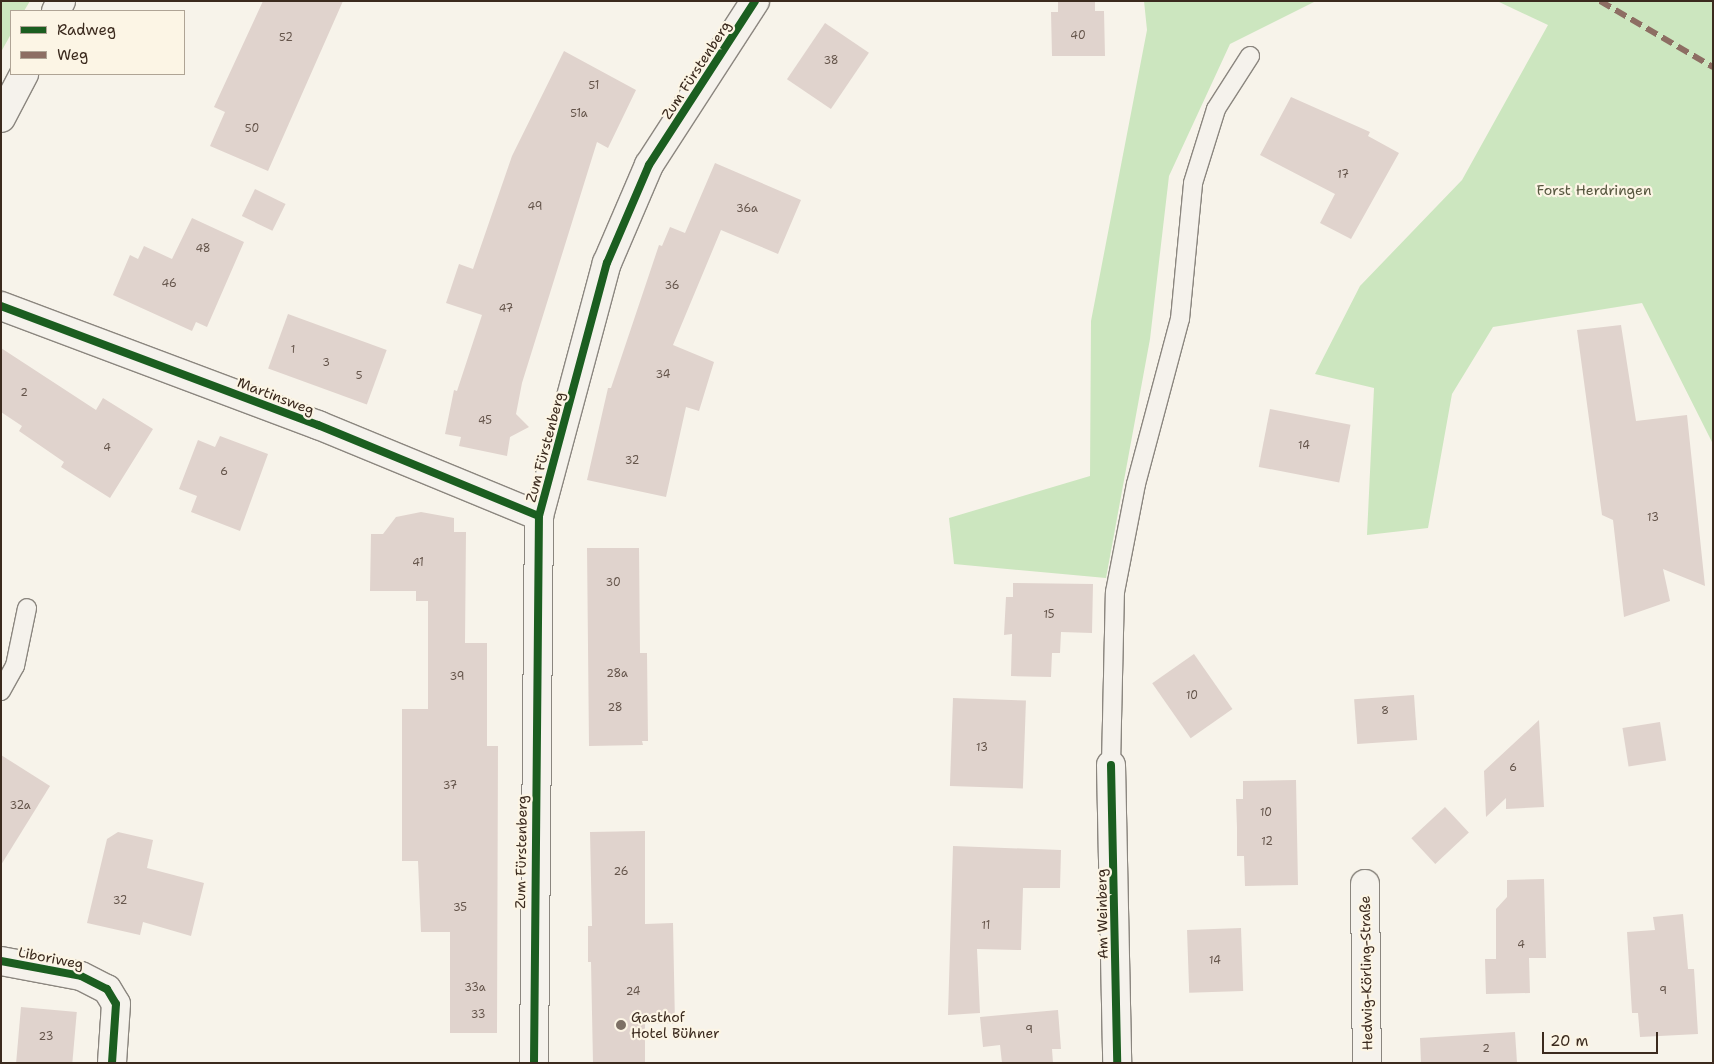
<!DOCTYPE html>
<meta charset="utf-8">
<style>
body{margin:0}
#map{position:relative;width:1714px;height:1064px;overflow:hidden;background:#f7f3ea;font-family:"Shantell Sans",sans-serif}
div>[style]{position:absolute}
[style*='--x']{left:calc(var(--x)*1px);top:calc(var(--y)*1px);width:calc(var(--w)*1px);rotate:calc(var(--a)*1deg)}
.green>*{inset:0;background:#cce6bf}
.building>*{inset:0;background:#e0d3cd;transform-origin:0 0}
.roads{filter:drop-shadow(1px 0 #8b867f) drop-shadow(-1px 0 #8b867f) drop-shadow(0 1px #8b867f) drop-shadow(0 -1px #8b867f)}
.lane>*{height:18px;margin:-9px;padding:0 9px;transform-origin:9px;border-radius:9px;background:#f5f2ec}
.street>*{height:28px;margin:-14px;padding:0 14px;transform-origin:14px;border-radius:14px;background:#f5f2ec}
.quiet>*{height:6px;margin-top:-3px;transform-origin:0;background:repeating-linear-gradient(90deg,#8d6e63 0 12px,transparent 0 18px)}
.cycleway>*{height:8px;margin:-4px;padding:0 4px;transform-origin:4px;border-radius:4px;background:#1b5e20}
.dots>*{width:14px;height:14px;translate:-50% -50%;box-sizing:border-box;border:2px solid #fcf5e5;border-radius:50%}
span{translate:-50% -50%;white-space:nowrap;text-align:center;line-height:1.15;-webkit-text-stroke:4.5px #fcf5e5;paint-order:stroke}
.number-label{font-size:11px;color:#64544a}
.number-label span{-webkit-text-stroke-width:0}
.street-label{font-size:14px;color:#3b2a1e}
.park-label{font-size:14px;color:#56563e}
.poi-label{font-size:14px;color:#3b2a1e}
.left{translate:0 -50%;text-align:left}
.frame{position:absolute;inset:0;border:2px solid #3b2a1e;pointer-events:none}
.legend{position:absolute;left:10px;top:10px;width:175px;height:65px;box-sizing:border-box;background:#fcf5e5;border:1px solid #afa495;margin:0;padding:6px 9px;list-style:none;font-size:15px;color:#3b2a1e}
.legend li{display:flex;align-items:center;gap:10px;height:25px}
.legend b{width:25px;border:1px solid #afa495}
.scale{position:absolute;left:1542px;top:1032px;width:116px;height:22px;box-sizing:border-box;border:2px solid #3b2a1e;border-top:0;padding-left:6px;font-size:15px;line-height:18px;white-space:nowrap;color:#3b2a1e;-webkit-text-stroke:4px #fcf5e5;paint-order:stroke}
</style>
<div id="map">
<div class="green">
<i style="clip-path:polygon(1px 1px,30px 1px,24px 11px,11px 11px,11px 34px,1px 52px)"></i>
<i style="clip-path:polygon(1144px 1px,1316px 1px,1230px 44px,1169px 176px,1150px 339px,1106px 578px,954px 564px,949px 518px,1090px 476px,1091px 321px,1147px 30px)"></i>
<i style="clip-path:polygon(1497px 1px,1713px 1px,1713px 444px,1642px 303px,1493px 327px,1452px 394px,1428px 528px,1367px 535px,1374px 388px,1315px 374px,1360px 286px,1462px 180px,1548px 25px)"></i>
</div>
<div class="building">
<i style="clip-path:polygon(263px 1px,343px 1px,268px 171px,210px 146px,225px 112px,214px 107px)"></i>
<i style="clip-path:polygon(1058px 1px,1095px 1px,1095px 11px,1104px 11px,1105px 56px,1052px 56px,1051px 12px,1058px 12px)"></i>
<i style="left:825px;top:23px;width:53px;height:68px;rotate:34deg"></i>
<i style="clip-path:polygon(564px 51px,636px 90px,608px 148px,597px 142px,522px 383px,516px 414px,529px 427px,510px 437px,507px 456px,459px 446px,461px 437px,445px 434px,454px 390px,457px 391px,482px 315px,446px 303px,459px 264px,473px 269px,512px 156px)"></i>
<i style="clip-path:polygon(1291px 97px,1370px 132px,1368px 136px,1399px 153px,1351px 239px,1320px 223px,1335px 194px,1260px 155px)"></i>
<i style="clip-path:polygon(715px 163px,801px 200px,778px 254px,721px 230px,673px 345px,714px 362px,699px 411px,686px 407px,666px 497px,587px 480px,608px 388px,611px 388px,659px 245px,662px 246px,670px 227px,685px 233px)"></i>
<i style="left:255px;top:189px;width:34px;height:30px;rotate:26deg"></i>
<i style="clip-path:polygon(192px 218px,244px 242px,207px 327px,196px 322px,192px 331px,113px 295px,130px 255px,138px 259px,144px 246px,172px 259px)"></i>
<i style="left:288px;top:314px;width:105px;height:58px;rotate:20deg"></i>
<i style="clip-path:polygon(1621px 325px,1636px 421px,1687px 415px,1705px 586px,1663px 569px,1670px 601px,1624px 617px,1613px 520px,1602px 515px,1577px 330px)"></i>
<i style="clip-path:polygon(1px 348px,96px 410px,103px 398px,153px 429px,110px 498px,61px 467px,64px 462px,19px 431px,22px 426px,1px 412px)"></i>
<i style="left:1270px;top:409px;width:82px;height:59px;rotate:11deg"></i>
<i style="clip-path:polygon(220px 436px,268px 454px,240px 531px,191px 512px,197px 496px,179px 489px,198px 440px,215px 447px)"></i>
<i style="clip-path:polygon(421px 512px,454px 518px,454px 532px,466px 532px,465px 643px,487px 643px,487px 746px,498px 746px,497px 1033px,450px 1033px,450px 932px,421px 932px,418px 861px,402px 861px,402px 709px,428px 709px,428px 601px,416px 601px,416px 591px,370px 591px,371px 534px,383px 534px,396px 517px)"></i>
<i style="clip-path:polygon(587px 548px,639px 548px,640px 653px,647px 653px,648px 741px,642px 741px,643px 745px,589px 746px)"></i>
<i style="clip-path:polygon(1013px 583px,1093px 584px,1092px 633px,1061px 632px,1060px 653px,1052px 653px,1051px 677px,1011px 676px,1012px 634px,1004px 635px,1006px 597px,1013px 597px)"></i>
<i style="left:1194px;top:654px;width:67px;height:51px;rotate:55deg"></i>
<i style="left:1414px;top:695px;width:45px;height:60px;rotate:86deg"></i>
<i style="left:953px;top:698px;width:73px;height:88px;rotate:2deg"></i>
<i style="clip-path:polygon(1539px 720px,1544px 807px,1506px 809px,1506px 798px,1486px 817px,1484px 771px)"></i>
<i style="left:1660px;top:722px;width:39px;height:38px;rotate:81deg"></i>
<i style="clip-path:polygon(1px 755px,50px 786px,1px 865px)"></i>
<i style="clip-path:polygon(1296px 780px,1298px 885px,1245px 886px,1244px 856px,1237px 856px,1237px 828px,1236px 799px,1243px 799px,1243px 781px)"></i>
<i style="left:1445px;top:807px;width:35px;height:46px;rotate:47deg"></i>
<i style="clip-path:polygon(645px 831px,645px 924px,673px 923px,675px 1024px,645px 1023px,645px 1063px,593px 1063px,591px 962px,588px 962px,588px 926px,592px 926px,590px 832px)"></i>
<i style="clip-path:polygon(118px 832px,153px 840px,147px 868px,204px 883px,191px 936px,143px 922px,140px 935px,87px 923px,107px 839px)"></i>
<i style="clip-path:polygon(953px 846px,1061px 850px,1060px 888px,1023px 888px,1021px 950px,977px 949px,980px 1013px,948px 1015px)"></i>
<i style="clip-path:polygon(1544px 879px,1546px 958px,1529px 958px,1530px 993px,1486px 994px,1485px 959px,1496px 959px,1496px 909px,1507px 897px,1507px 880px)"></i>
<i style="clip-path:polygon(1683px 914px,1688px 969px,1694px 969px,1698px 1034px,1640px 1037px,1638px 1013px,1632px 1013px,1627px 932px,1655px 930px,1653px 917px)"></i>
<i style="left:1241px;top:928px;width:63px;height:54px;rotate:88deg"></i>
<i style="left:21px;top:1007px;width:56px;height:56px;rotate:5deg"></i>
<i style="clip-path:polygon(1058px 1010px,1061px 1049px,1052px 1049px,1053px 1063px,1002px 1063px,1000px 1045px,983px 1047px,980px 1017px)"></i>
<i style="clip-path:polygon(1515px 1032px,1517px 1063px,1421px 1063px,1420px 1038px)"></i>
</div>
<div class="roads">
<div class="lane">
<i style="--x:1;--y:691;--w:29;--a:-61"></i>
<i style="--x:15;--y:666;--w:59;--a:-78.3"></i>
<i style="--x:1111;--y:765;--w:173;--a:-88.7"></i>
<i style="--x:1115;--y:592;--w:110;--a:-79"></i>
<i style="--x:1136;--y:484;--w:171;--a:-75.1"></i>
<i style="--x:1180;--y:319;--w:137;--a:-84.5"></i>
<i style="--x:1193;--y:183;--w:77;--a:-72.7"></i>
<i style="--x:1216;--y:109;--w:63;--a:-57.3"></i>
</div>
<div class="street">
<i style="--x:56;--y:11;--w:11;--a:-63"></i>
<i style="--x:1;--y:118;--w:50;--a:-62.4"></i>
<i style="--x:1;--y:306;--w:339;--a:20.6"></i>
<i style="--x:318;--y:425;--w:239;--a:22.4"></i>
<i style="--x:1111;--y:765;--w:298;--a:88.8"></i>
<i style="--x:1365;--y:884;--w:179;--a:89.4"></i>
<i style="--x:1;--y:961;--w:81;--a:10.6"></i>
<i style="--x:81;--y:976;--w:29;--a:27"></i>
<i style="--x:107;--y:989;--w:17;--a:59"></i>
<i style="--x:116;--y:1004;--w:59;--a:93.9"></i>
<i style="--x:534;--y:1063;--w:547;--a:-89.48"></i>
<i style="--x:539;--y:516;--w:262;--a:-75"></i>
<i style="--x:607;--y:263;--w:107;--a:-66.8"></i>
<i style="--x:649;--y:165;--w:195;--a:-57.1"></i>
</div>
</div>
<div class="quiet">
<i style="--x:1600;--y:1;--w:131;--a:30.3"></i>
</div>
<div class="cycleway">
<i style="--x:1;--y:306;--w:339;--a:20.6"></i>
<i style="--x:318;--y:425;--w:239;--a:22.4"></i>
<i style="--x:1111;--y:765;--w:298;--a:88.8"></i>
<i style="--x:1;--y:961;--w:81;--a:10.6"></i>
<i style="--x:81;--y:976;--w:29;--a:27"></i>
<i style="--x:107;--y:989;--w:17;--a:59"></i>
<i style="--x:116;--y:1004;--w:59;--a:93.9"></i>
<i style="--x:534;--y:1063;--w:547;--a:-89.48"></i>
<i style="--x:539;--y:516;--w:262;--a:-75"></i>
<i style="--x:607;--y:263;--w:107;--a:-66.8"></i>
<i style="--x:649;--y:165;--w:195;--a:-57.1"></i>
</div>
<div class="dots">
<i style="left:621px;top:1025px;background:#7d7065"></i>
</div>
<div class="number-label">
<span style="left:1078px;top:36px">40</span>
<span style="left:286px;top:38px">52</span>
<span style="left:831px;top:61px">38</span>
<span style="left:594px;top:86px">51</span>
<span style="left:579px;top:114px">51a</span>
<span style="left:252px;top:129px">50</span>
<span style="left:1343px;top:175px">17</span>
<span style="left:535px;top:207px">49</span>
<span style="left:747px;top:209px">36a</span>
<span style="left:203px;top:249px">48</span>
<span style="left:169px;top:284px">46</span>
<span style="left:672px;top:286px">36</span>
<span style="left:506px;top:309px">47</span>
<span style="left:293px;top:350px">1</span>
<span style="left:326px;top:363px">3</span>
<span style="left:663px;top:375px">34</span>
<span style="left:359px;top:376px">5</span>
<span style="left:24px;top:393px">2</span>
<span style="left:485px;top:421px">45</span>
<span style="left:1304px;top:446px">14</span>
<span style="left:107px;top:448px">4</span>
<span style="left:632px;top:461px">32</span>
<span style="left:224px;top:472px">6</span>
<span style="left:1653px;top:518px">13</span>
<span style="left:418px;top:563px">41</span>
<span style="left:613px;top:583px">30</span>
<span style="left:1049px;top:615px">15</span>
<span style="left:617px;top:674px">28a</span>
<span style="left:457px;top:677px">39</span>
<span style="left:1192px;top:696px">10</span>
<span style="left:615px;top:708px">28</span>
<span style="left:1385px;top:711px">8</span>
<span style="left:982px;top:748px">13</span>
<span style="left:1513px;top:768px">6</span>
<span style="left:450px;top:786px">37</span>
<span style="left:20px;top:806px">32a</span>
<span style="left:1266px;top:813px">10</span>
<span style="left:1267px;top:842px">12</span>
<span style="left:621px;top:872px">26</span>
<span style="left:120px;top:901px">32</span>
<span style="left:460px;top:908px">35</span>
<span style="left:986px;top:926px">11</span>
<span style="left:1521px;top:945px">4</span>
<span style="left:1215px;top:961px">14</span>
<span style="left:475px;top:988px">33a</span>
<span style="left:1663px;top:991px">9</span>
<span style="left:633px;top:992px">24</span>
<span style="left:478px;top:1015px">33</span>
<span style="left:1029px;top:1030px">9</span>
<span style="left:46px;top:1037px">23</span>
<span style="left:1486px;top:1049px">2</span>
</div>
<div class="street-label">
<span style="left:696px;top:70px;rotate:-57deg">Zum Fürstenberg</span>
<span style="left:276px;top:396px;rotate:21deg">Martinsweg</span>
<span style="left:545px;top:447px;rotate:-75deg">Zum Fürstenberg</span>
<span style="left:521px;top:852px;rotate:-89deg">Zum Fürstenberg</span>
<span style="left:1102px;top:914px;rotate:-91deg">Am Weinberg</span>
<span style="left:51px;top:958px;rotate:11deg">Liboriweg</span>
<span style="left:1366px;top:973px;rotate:-91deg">Hedwig-Körling-Straße</span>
</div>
<div class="park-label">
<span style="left:1594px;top:190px">Forst Herdringen</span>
</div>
<div class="poi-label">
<span class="left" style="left:631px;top:1025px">Gasthof<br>Hotel Bühner</span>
</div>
<div class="frame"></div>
<ul class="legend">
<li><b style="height:6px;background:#1b5e20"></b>Radweg</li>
<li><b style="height:6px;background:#8d6e63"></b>Weg</li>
</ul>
<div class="scale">20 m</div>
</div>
